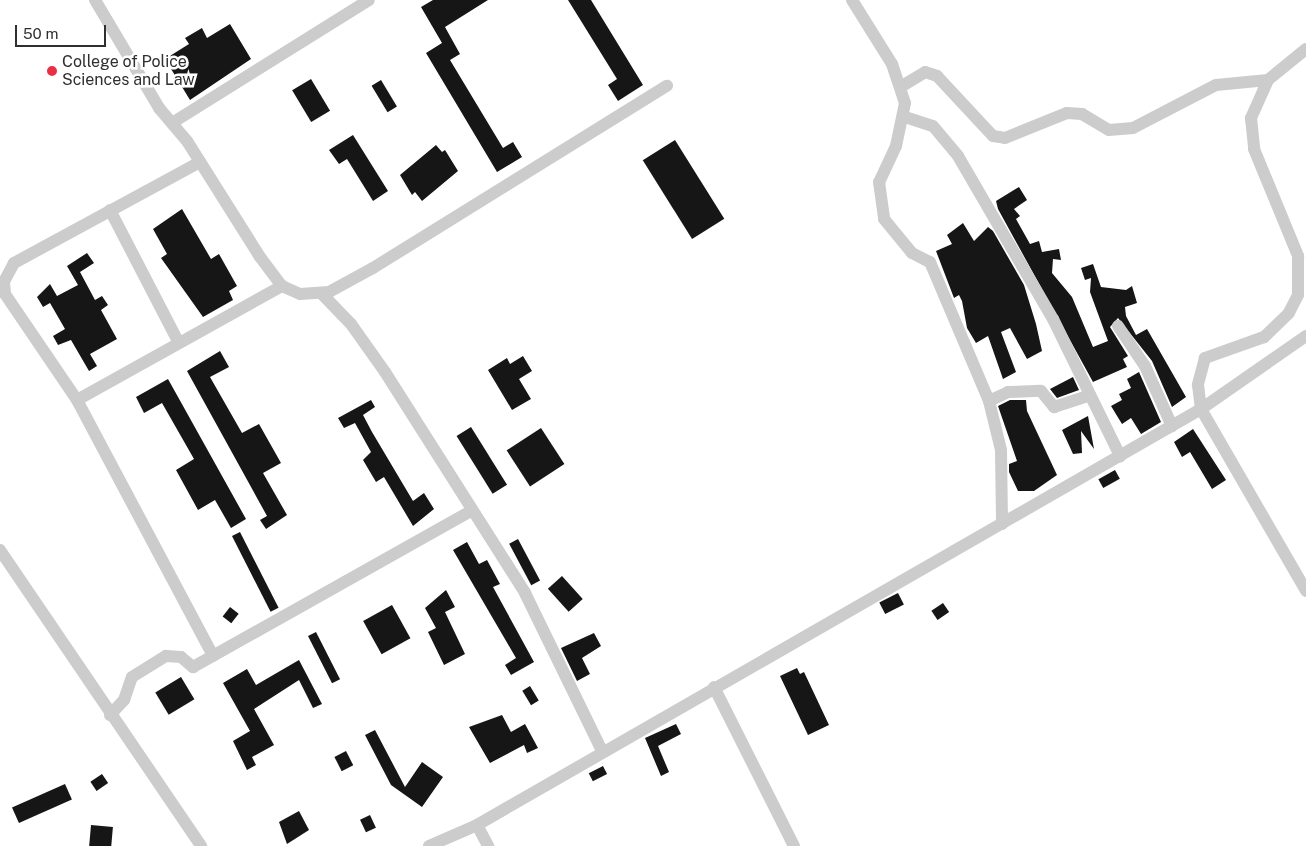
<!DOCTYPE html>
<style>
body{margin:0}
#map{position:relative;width:1306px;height:846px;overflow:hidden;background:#fff;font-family:"Public Sans",sans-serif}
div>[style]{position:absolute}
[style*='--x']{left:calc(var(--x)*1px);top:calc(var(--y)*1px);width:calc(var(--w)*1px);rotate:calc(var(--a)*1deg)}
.building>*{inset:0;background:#161616;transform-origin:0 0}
.street>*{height:12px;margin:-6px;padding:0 6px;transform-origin:6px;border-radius:6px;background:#ccc}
.dots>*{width:14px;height:14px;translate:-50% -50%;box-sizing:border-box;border:2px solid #fff;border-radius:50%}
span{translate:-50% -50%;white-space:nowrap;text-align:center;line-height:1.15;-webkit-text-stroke:5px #fff;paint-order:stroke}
.poi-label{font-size:16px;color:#2f2f2f}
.left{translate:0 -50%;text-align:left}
.scale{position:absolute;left:15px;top:25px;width:91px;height:22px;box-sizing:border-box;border:2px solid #2f2f2f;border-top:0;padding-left:6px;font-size:15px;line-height:18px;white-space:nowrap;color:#2f2f2f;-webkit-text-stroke:4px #fff;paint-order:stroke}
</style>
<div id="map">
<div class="building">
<i style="clip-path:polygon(433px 0,488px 0,445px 27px,460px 54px,450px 60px,503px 148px,513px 142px,522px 157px,497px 172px,426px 53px,442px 43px,421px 7px)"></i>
<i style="clip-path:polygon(568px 0,591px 0,643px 85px,618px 101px,608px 85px,617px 79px)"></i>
<i style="clip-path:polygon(230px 24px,251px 59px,190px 100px,165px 59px,189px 44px,185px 38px,202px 28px,207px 38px)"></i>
<i style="left:311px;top:79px;width:37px;height:22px;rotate:59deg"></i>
<i style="left:381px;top:80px;width:31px;height:11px;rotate:59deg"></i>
<i style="clip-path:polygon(353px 135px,388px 191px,373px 201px,347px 159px,339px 164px,329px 150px)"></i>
<i style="left:675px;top:140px;width:93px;height:38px;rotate:58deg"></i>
<i style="clip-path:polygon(436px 145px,442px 152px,445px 150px,458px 171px,422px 201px,415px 192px,412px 195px,400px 175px)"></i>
<i style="clip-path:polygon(1019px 187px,1027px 200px,1014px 209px,1020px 216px,1016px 219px,1030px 244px,1039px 241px,1042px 252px,1059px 249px,1061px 260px,1053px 259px,1052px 273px,1072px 297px,1093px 347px,1108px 341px,1090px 292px,1091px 278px,1085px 280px,1081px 268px,1093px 264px,1101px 287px,1126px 290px,1132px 286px,1137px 303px,1125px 307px,1126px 316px,1136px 335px,1147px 329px,1186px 397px,1172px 407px,1152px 361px,1118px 318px,1110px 327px,1128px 356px,1123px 359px,1127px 367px,1093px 382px,998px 209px,996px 201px)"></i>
<i style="clip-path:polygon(182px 209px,211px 259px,219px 254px,237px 286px,229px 291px,233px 300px,203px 317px,161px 258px,167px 254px,153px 229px)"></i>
<i style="clip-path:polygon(963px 223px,974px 241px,988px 227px,993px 231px,1024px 285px,1036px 324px,1042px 351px,1027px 359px,1010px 328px,1001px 332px,1016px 372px,1003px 379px,988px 336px,976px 343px,967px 328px,962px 301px,959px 295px,954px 298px,936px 251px,952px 244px,947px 235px)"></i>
<i style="clip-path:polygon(87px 253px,94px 263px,80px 272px,95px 300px,102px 296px,108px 305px,101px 310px,117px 339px,90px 354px,97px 366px,89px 371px,71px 340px,58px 345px,53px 336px,65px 329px,50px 303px,43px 307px,37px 297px,50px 284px,57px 296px,78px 285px,67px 266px)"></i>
<i style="clip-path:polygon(220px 351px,229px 367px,210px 377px,242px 433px,259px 424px,281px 463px,263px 473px,287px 515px,266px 529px,260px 520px,267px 516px,187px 371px)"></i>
<i style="clip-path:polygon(523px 356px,532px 371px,519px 379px,531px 399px,512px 410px,488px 370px,507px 358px,510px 364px)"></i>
<i style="clip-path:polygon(1139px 372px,1161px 422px,1141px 434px,1131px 418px,1122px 424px,1111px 406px,1122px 400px,1119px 394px,1131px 388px,1127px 379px)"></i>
<i style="clip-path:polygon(1073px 377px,1079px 390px,1057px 398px,1050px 389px)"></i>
<i style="clip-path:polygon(168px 379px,246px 519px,231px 528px,215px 500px,198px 510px,176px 470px,194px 459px,162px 403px,144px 413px,136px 397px)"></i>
<i style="clip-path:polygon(371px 400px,375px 407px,363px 415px,372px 432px,413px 501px,424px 493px,434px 509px,413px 526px,384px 477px,376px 482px,363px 460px,371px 452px,355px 423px,344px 428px,338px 418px)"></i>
<i style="clip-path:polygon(1010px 400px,1026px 400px,1027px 411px,1057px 475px,1034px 491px,1018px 491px,1009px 472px,1009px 464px,1017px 461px,998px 406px)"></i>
<i style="clip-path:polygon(1088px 416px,1094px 449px,1081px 431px,1082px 453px,1073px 454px,1062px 430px)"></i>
<i style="left:471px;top:427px;width:68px;height:17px;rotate:58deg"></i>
<i style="left:541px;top:428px;width:43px;height:41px;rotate:57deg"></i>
<i style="clip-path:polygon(1193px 429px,1226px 480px,1212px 489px,1190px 452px,1182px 457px,1174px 442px)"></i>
<i style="left:1115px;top:470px;width:10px;height:19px;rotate:61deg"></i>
<i style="left:240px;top:532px;width:85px;height:9px;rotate:63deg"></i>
<i style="left:518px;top:539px;width:47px;height:10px;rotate:62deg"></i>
<i style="clip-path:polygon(467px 542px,479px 564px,487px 560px,500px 584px,493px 587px,534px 662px,511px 675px,505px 665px,516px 658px,453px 550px)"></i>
<i style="left:562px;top:576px;width:31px;height:19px;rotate:48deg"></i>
<i style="clip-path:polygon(446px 590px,455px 607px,445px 612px,465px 654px,444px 665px,428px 632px,436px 628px,425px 608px)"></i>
<i style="left:898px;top:593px;width:13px;height:21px;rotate:63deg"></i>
<i style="left:943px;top:603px;width:11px;height:14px;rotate:56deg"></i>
<i style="left:392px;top:605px;width:38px;height:33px;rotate:61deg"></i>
<i style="left:230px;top:607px;width:11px;height:12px;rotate:38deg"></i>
<i style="left:316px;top:632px;width:53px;height:9px;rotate:63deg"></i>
<i style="clip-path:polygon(594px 633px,601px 646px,582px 658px,590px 674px,577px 681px,561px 648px)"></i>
<i style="clip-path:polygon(299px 660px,322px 704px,313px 708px,299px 680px,254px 709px,274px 745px,252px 757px,256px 765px,247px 770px,233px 741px,250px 731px,223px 683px,247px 669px,256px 685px)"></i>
<i style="clip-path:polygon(797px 668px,800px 674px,804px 672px,829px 725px,808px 735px,780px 676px)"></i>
<i style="left:181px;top:677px;width:26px;height:30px;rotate:59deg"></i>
<i style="left:530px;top:686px;width:17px;height:9px;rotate:59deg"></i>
<i style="clip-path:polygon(502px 715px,511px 732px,525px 724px,538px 748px,527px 753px,524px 745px,490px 763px,469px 727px)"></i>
<i style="clip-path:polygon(676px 724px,681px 734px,658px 746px,669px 772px,661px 776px,645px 738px)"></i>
<i style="clip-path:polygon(375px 730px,405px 787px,422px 762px,443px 777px,422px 807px,391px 785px,365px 735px)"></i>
<i style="left:346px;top:751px;width:16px;height:13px;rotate:63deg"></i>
<i style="left:603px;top:766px;width:9px;height:16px;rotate:63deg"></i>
<i style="left:102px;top:774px;width:11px;height:14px;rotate:56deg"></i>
<i style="left:65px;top:784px;width:17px;height:58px;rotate:66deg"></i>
<i style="clip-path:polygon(299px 811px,309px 830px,287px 844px,279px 822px)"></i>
<i style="left:370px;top:815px;width:14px;height:11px;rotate:65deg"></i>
<i style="left:91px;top:825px;width:22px;height:21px;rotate:5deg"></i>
</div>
<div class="street">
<i style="--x:95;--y:0;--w:126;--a:59.3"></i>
<i style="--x:159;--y:108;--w:43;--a:49.7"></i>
<i style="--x:187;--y:141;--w:137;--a:57.8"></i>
<i style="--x:260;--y:257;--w:36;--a:53"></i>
<i style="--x:282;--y:286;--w:20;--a:24"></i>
<i style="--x:300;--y:294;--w:29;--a:-4"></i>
<i style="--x:329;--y:292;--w:50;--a:-28.6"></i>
<i style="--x:373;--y:268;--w:346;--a:-31.8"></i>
<i style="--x:852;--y:0;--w:75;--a:58"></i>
<i style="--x:892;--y:64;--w:41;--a:71.6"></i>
<i style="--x:905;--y:103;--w:44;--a:101.8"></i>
<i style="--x:896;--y:146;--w:40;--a:115"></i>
<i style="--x:879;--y:182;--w:37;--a:82"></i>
<i style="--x:884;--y:219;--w:44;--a:50.5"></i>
<i style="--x:912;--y:253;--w:20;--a:27"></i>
<i style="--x:930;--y:262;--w:151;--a:67"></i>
<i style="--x:989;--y:401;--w:50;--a:76.2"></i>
<i style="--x:1001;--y:450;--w:74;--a:89.2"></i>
<i style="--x:1306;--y:49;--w:49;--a:140.8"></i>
<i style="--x:1268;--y:80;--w:42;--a:114.1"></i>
<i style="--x:1251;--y:118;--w:31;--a:84"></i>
<i style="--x:1254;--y:149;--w:116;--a:67.6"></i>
<i style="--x:1298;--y:256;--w:39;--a:90"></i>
<i style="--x:1298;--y:295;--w:20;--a:117"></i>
<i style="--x:1289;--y:313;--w:35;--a:136"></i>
<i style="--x:1264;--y:337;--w:63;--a:160.4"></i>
<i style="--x:1205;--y:358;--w:28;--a:105"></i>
<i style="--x:1198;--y:385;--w:24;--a:83"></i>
<i style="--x:1201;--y:409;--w:210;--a:60"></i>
<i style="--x:902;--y:86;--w:27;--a:-31"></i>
<i style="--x:925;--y:72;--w:13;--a:18"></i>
<i style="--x:937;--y:76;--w:82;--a:47"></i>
<i style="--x:993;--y:136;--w:12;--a:9"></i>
<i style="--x:1005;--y:138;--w:67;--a:-22"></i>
<i style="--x:1067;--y:113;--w:15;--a:4"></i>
<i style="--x:1082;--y:114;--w:31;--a:31"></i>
<i style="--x:1109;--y:130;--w:24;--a:-5"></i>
<i style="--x:1133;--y:128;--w:93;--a:-27.4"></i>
<i style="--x:1216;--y:85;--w:52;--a:-5.5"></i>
<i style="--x:905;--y:117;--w:29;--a:18"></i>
<i style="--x:933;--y:126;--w:39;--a:50"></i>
<i style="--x:958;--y:156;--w:189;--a:59.8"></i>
<i style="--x:1053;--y:319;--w:153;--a:63.9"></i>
<i style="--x:172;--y:123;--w:232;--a:-32"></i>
<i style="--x:200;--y:162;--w:212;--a:151.5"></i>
<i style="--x:14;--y:263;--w:21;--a:118"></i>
<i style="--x:4;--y:282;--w:12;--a:85"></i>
<i style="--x:5;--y:294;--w:128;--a:55.8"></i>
<i style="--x:77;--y:400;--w:290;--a:62"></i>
<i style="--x:110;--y:210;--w:148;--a:62.6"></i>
<i style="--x:322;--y:294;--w:42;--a:46"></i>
<i style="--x:351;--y:324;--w:59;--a:54.7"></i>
<i style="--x:385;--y:372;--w:262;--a:57.6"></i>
<i style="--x:525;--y:593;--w:176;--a:64"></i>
<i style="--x:1118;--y:326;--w:48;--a:56"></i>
<i style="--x:1145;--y:366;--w:66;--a:65.8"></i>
<i style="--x:77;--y:400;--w:235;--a:-29.1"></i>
<i style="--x:989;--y:401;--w:21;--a:-25"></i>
<i style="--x:1008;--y:392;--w:33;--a:-2"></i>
<i style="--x:1041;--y:391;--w:21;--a:51"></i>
<i style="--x:1054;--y:407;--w:38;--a:-18"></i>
<i style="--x:0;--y:550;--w:358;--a:55.8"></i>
<i style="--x:714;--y:687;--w:178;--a:63.3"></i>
<i style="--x:110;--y:715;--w:21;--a:-47"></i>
<i style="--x:124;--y:700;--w:24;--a:-71"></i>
<i style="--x:132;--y:677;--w:40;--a:-32"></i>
<i style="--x:166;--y:656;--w:15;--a:4"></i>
<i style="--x:181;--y:657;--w:16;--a:40"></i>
<i style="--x:193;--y:667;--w:317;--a:-29.3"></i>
<i style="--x:477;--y:825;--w:24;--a:62"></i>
<i style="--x:429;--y:846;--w:52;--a:-23.6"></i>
<i style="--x:477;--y:825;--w:835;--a:-29.88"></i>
<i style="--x:1201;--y:409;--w:128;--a:-34.8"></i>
</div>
<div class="dots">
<i style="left:52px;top:71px;background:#e92f44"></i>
</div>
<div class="poi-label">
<span class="left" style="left:62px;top:71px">College of Police<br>Sciences and Law</span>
</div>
<div class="scale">50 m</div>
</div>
